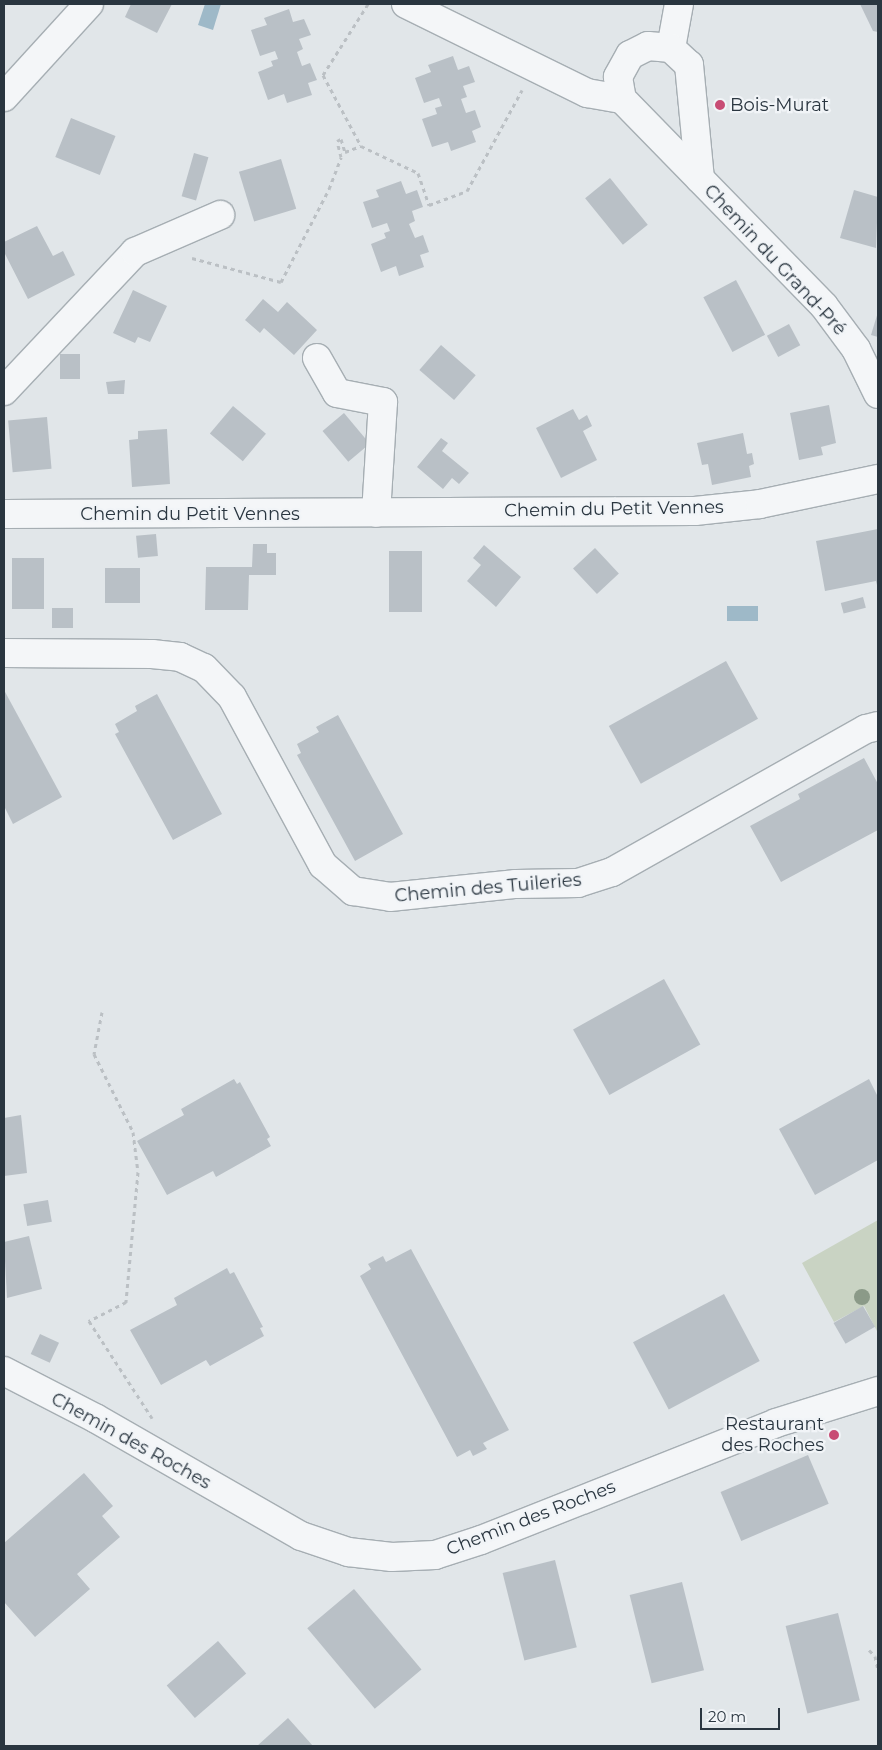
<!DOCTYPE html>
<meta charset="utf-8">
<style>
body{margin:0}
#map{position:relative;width:882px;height:1750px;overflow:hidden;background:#e1e6e9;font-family:Montserrat,sans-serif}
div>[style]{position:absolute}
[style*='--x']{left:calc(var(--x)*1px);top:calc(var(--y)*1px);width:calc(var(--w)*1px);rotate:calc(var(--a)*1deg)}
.green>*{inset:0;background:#c9d3c3}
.water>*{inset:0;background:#9eb9c8;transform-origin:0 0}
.building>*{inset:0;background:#b9c0c6;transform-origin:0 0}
.path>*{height:3px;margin-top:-1.5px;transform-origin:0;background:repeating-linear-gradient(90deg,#bbc0c4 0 4px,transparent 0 8px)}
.roads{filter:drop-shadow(1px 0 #a6aeb3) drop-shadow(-1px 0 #a6aeb3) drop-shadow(0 1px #a6aeb3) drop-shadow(0 -1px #a6aeb3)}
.minor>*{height:28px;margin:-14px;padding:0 14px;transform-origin:14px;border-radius:14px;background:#f4f6f8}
.trees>*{width:16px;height:16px;margin:-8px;border-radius:50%;background:#8b9a88}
.dots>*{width:14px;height:14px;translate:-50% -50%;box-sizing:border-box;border:2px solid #f1f4f7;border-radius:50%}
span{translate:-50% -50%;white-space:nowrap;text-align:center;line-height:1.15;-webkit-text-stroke:4.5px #f1f4f7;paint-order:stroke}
.poi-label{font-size:18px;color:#2a3640}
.left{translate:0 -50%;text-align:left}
.right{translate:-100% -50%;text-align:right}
.street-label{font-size:18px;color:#2a3640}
.frame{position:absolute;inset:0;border:5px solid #2a3640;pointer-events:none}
.scale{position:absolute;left:700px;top:1708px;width:80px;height:22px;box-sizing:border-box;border:2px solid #2a3640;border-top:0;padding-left:6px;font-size:15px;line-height:18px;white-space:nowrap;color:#2a3640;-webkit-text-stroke:4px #f1f4f7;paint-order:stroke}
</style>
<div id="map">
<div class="green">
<i style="clip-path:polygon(878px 1220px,878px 1333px,864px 1306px,834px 1322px,802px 1263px)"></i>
</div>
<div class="water">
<i style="clip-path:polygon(205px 4px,221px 4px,213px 30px,198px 25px)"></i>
<i style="left:727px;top:606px;width:31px;height:15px"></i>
</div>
<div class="building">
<i style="clip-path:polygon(131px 4px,172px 4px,157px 33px,125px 17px)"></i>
<i style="clip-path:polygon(860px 4px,878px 4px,878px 32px,873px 31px)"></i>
<i style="clip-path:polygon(289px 9px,293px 22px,304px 19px,311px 35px,299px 39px,303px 49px,297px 52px,302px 66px,310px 63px,317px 80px,308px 83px,312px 95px,287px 103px,284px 94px,268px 100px,258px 72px,273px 66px,271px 61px,278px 59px,275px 51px,260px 56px,251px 30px,267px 25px,264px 18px)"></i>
<i style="clip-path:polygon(453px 56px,458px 70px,469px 66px,475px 82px,463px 86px,467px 97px,461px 99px,466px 113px,475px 110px,481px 127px,472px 131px,476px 142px,451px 151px,448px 142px,432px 147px,422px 119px,437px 114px,435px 108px,442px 106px,439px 98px,424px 103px,415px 78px,431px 72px,428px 65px)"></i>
<i style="left:71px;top:118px;width:48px;height:42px;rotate:22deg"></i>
<i style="left:194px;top:153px;width:15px;height:45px;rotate:16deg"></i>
<i style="left:281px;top:159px;width:52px;height:44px;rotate:73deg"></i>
<i style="left:610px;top:178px;width:60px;height:32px;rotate:51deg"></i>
<i style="clip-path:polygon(401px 181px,406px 194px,417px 190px,423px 207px,412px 211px,415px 221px,409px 224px,415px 238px,423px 235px,429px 252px,420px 255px,424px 267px,399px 276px,396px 266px,381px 272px,371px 244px,386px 238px,384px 233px,390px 231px,387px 223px,372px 228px,363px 202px,379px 197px,376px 190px)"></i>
<i style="clip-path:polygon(854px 190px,878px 197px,876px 248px,840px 238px)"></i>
<i style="clip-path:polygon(37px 226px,53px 256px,63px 251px,75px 275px,28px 299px,4px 252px,4px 242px)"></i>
<i style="left:736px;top:280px;width:62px;height:37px;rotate:62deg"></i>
<i style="clip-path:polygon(133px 290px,167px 306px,150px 342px,138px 337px,135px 343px,113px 333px)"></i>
<i style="clip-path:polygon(263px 299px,278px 312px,287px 302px,317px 330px,294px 355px,264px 328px,260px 333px,245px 320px)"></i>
<i style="clip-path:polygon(878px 312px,878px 337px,871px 335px)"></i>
<i style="left:789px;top:324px;width:24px;height:25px;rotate:62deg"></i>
<i style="left:441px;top:345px;width:46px;height:33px;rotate:41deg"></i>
<i style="left:60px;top:354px;width:20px;height:25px"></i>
<i style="clip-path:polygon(125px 380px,124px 394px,108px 394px,106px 382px)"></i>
<i style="clip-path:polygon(829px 405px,836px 443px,821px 447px,823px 455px,799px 460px,790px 413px)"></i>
<i style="left:233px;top:406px;width:43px;height:36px;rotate:40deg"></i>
<i style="clip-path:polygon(573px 409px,579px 420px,587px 415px,592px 426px,583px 431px,597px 460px,561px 478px,536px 428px)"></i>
<i style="left:344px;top:413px;width:40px;height:28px;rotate:50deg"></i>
<i style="left:47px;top:417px;width:52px;height:39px;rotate:85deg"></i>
<i style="clip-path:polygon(167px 429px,170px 484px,132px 487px,129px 440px,138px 439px,138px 431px)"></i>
<i style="clip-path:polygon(743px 433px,747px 454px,752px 453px,754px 464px,749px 466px,751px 477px,712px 485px,708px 464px,702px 465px,697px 443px)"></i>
<i style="clip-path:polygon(441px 438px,448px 443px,442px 451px,469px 473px,459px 484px,452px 478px,443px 489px,417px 467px)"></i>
<i style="clip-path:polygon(878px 529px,878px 589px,876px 581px,825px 591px,816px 541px)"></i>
<i style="left:156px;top:534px;width:22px;height:20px;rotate:85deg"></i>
<i style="clip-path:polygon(253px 544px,267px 544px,267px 553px,276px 553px,276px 575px,249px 575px,248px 610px,205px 610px,206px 567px,252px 567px)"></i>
<i style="clip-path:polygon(484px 545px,521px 577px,496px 607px,467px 581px,481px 565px,473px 558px)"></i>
<i style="left:595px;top:548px;width:35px;height:30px;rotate:47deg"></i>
<i style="left:422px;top:551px;width:61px;height:33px;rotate:90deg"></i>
<i style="left:12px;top:558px;width:32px;height:51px"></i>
<i style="left:105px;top:568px;width:35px;height:35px"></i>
<i style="left:863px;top:597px;width:11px;height:23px;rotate:75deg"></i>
<i style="left:52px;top:608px;width:21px;height:20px"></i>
<i style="left:726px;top:661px;width:66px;height:134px;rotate:61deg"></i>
<i style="clip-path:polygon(4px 690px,62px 797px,13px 824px,4px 806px)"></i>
<i style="clip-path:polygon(157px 694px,222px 814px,173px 840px,115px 734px,119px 732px,115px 724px,137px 711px,135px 706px)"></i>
<i style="clip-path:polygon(338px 715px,403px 834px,355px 861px,297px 755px,301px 753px,297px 744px,319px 732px,316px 727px)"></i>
<i style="clip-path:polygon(864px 758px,878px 784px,878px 830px,781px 882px,750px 826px,800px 799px,798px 794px)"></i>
<i style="left:664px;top:979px;width:75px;height:104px;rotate:61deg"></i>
<i style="clip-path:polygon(234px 1079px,237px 1084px,240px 1082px,270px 1137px,267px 1139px,271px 1146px,216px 1177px,213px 1171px,167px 1195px,137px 1141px,184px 1115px,181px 1109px)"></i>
<i style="clip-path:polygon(869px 1079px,878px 1097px,878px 1160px,815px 1195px,779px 1129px)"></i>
<i style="clip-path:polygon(21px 1115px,27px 1173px,4px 1176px,4px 1118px)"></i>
<i style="left:48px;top:1200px;width:22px;height:25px;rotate:80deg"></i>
<i style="clip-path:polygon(29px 1236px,42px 1289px,7px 1298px,4px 1242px)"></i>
<i style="clip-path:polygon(411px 1249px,509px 1430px,483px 1443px,487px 1449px,473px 1456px,470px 1450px,457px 1457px,360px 1276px,371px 1269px,368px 1264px,383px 1256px,386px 1262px)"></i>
<i style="clip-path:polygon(227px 1268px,230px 1274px,234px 1272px,263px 1327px,260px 1328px,264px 1336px,210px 1366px,206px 1360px,161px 1385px,130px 1330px,177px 1305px,174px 1298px)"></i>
<i style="left:724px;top:1294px;width:76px;height:103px;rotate:62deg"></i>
<i style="left:863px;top:1306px;width:24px;height:34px;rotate:60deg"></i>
<i style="left:40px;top:1334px;width:21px;height:22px;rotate:25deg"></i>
<i style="left:808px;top:1455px;width:53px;height:95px;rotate:67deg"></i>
<i style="clip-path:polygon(84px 1473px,113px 1506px,102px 1516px,120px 1537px,77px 1574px,90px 1589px,35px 1637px,4px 1602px,4px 1543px)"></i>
<i style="left:555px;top:1560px;width:90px;height:54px;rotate:76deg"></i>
<i style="left:682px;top:1582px;width:91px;height:54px;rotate:76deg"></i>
<i style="left:354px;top:1589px;width:105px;height:61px;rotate:50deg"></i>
<i style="left:838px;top:1613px;width:90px;height:54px;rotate:76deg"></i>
<i style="left:218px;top:1641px;width:43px;height:68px;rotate:49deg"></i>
<i style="clip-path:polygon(288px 1718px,313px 1746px,257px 1746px)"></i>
</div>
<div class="path">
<i style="--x:368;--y:4;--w:84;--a:122.4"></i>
<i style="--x:323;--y:75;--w:81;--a:61.8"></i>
<i style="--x:361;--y:146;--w:63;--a:25.3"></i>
<i style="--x:418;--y:173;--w:34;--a:71"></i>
<i style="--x:429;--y:205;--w:40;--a:-20.2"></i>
<i style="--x:467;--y:191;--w:115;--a:-61.4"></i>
<i style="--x:192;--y:258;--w:92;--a:15.1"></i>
<i style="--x:281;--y:282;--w:105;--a:-62.7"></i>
<i style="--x:329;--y:189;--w:34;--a:-69"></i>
<i style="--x:341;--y:157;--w:16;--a:-104"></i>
<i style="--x:337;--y:141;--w:4;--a:-27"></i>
<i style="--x:341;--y:139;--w:14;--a:73"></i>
<i style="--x:345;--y:152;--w:17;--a:-21"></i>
<i style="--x:102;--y:1012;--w:43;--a:100.8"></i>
<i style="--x:94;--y:1054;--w:87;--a:63.4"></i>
<i style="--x:133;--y:1132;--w:40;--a:82.9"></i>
<i style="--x:138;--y:1172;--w:131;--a:95.3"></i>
<i style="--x:126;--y:1302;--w:42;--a:152.8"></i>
<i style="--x:89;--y:1321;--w:116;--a:57"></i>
<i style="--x:869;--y:1650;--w:8;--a:45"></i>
<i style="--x:875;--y:1656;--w:14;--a:78"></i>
</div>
<div class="roads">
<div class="minor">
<i style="--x:406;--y:4;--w:202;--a:26.2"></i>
<i style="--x:587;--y:93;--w:36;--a:10"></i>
<i style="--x:671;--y:48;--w:45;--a:-79.7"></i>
<i style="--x:4;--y:97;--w:126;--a:-47.6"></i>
<i style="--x:700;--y:179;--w:115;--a:-95.5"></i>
<i style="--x:689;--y:65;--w:25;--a:-137"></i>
<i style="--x:671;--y:48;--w:23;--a:-175"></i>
<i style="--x:648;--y:46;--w:20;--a:153"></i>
<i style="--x:630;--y:55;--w:25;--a:119"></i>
<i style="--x:618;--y:77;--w:22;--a:80"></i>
<i style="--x:622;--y:99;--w:289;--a:45.7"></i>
<i style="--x:824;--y:306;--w:54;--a:53.3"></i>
<i style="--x:856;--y:349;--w:50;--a:63.9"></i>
<i style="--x:317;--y:358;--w:40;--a:60.3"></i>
<i style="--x:337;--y:393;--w:47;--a:11.1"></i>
<i style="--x:383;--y:402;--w:111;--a:93.6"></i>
<i style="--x:4;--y:391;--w:191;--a:-46.7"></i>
<i style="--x:135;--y:252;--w:93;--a:-23.5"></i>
<i style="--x:4;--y:514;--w:691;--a:-0.25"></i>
<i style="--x:695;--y:511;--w:65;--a:-6.1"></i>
<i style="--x:760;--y:504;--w:121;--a:-12"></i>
<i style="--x:4;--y:653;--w:148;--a:0.4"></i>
<i style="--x:152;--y:654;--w:28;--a:6"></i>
<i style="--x:180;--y:657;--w:26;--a:25"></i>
<i style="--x:204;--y:668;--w:40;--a:46"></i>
<i style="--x:232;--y:697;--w:191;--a:61.6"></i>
<i style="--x:323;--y:865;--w:40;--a:41"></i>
<i style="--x:353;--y:891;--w:37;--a:9"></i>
<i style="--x:390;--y:897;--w:127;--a:-5.9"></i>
<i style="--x:516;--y:884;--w:62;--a:-0.9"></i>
<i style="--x:578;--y:883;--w:36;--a:-18"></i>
<i style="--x:612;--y:872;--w:291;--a:-29.4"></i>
<i style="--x:866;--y:729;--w:12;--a:-14"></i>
<i style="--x:4;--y:1371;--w:102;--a:27.3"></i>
<i style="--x:95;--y:1418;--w:237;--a:29.8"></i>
<i style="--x:301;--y:1536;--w:50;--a:18.8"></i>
<i style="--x:348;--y:1552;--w:44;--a:6.5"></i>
<i style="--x:392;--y:1557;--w:43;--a:-2.7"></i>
<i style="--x:435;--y:1555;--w:48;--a:-18.1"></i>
<i style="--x:481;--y:1540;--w:317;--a:-21.6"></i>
<i style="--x:776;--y:1423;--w:107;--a:-17.4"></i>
</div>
</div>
<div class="trees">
<i style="left:862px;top:1297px"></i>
</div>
<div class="dots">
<i style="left:720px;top:105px;background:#c84c74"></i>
<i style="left:834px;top:1435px;background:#c84c74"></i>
</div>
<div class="poi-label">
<span class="left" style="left:730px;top:105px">Bois-Murat</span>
<span class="right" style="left:824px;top:1435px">Restaurant<br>des Roches</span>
</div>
<div class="street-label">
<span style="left:775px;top:260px;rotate:47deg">Chemin du Grand-Pré</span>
<span style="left:614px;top:509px;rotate:-1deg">Chemin du Petit Vennes</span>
<span style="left:190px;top:514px">Chemin du Petit Vennes</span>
<span style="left:488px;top:888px;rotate:-5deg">Chemin des Tuileries</span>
<span style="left:131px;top:1441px;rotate:29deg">Chemin des Roches</span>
<span style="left:531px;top:1518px;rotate:-21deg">Chemin des Roches</span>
</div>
<div class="frame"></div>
<div class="scale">20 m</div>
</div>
